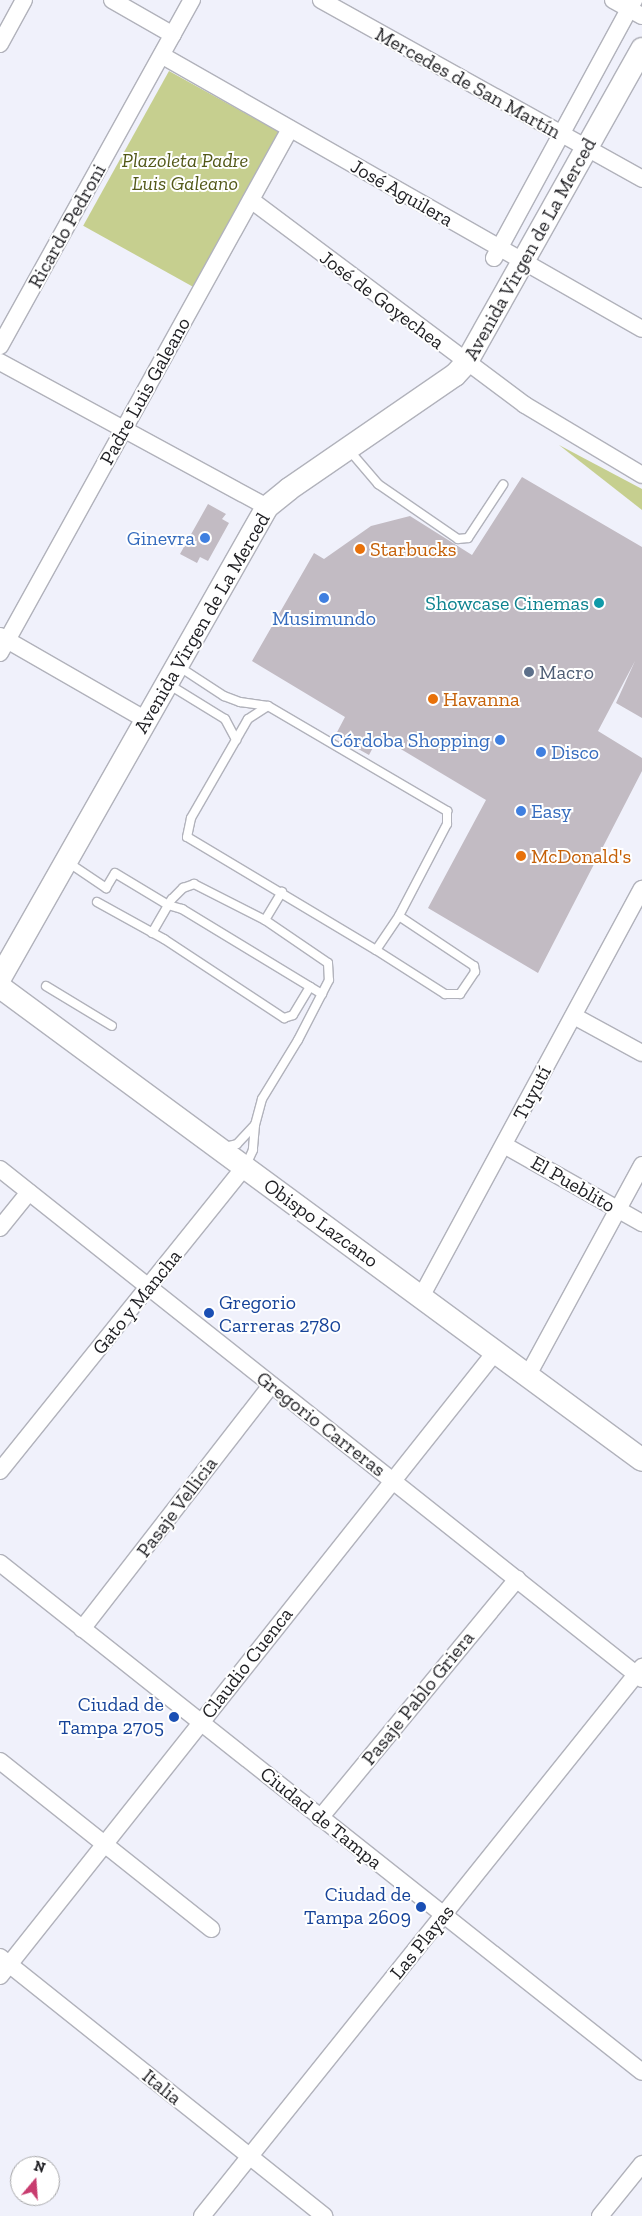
<!DOCTYPE html>
<meta charset="utf-8">
<style>
body{margin:0}
#map{position:relative;width:642px;height:2216px;overflow:hidden;background:#f0f1fb;font-family:"Zilla Slab",serif}
div>[style]{position:absolute}
[style*='--x']{left:calc(var(--x)*1px);top:calc(var(--y)*1px);width:calc(var(--w)*1px);rotate:calc(var(--a)*1deg)}
.green>*{inset:0;background:#c6cf8f;transform-origin:0 0}
.building>*{inset:0;background:#c2bbc3}
.roads{filter:drop-shadow(1px 0 #b1b2bb) drop-shadow(-1px 0 #b1b2bb) drop-shadow(0 1px #b1b2bb) drop-shadow(0 -1px #b1b2bb)}
.lane>*{height:8px;margin:-4px;padding:0 4px;transform-origin:4px;border-radius:4px;background:#fff}
.street>*{height:16px;margin:-8px;padding:0 8px;transform-origin:8px;border-radius:8px;background:#fff}
.secondary>*{height:22px;margin:-11px;padding:0 11px;transform-origin:11px;border-radius:11px;background:#fff}
.dots>*{width:14px;height:14px;translate:-50% -50%;box-sizing:border-box;border:2px solid #fff;border-radius:50%}
span{translate:-50% -50%;white-space:nowrap;text-align:center;line-height:1.15;-webkit-text-stroke:4px #fff;paint-order:stroke}
.street-label{font-size:20px;color:#1e1e22}
.park-label{font-size:20px;color:#525818;font-style:italic}
.shop-label{font-size:20px;color:#366cbe}
.right{translate:-100% -50%;text-align:right}
.left{translate:0 -50%;text-align:left}
.food-label{font-size:20px;color:#c56008}
.culture-label{font-size:20px;color:#0d838f}
.service-label{font-size:20px;color:#4e5e75}
.transit-label{font-size:20px;color:#164399}
.north{position:absolute;left:10px;top:2156px;width:50px;height:50px;box-sizing:border-box;background:#fff;border:1px solid #a5a5a7;border-radius:50%;rotate:18deg;font-size:14px;font-weight:700;line-height:20px;text-align:center;color:#1e1e22}
.north::after{content:'';display:block;margin:auto;width:18px;height:22px;background:#c83c6f;clip-path:polygon(50% 0,100% 100%,50% 72%,0 100%)}
</style>
<div id="map">
<div class="green">
<i style="left:169px;top:71px;width:126px;height:177px;rotate:29deg"></i>
<i style="clip-path:polygon(559px 445px,642px 489px,642px 510px)"></i>
</div>
<div class="building">
<i style="clip-path:polygon(522px 477px,642px 547px,642px 718px,616px 703px,635px 661px,598px 731px,642px 758px,642px 771px,538px 973px,428px 908px,486px 800px,379px 736px,369px 755px,335px 736px,345px 717px,252px 661px,314px 553px,324px 559px,371px 526px,410px 516px,472px 555px)"></i>
<i style="clip-path:polygon(208px 504px,226px 514px,222px 519px,229px 523px,208px 561px,200px 557px,197px 563px,180px 554px)"></i>
</div>
<div class="roads">
<div class="lane">
<i style="--x:349;--y:450;--w:45;--a:49.5"></i>
<i style="--x:378;--y:484;--w:97;--a:34.5"></i>
<i style="--x:458;--y:539;--w:10;--a:-6"></i>
<i style="--x:468;--y:538;--w:64;--a:-56.6"></i>
<i style="--x:178;--y:666;--w:55;--a:33.1"></i>
<i style="--x:224;--y:696;--w:17;--a:21"></i>
<i style="--x:240;--y:702;--w:28;--a:8"></i>
<i style="--x:168;--y:684;--w:67;--a:31.6"></i>
<i style="--x:225;--y:719;--w:24;--a:62"></i>
<i style="--x:268;--y:706;--w:208;--a:30.4"></i>
<i style="--x:447;--y:811;--w:13;--a:90"></i>
<i style="--x:447;--y:824;--w:104;--a:117.6"></i>
<i style="--x:399;--y:916;--w:41;--a:124.1"></i>
<i style="--x:376;--y:950;--w:220;--a:-149.1"></i>
<i style="--x:187;--y:837;--w:19;--a:-78"></i>
<i style="--x:191;--y:818;--w:114;--a:-60.1"></i>
<i style="--x:248;--y:719;--w:24;--a:-33"></i>
<i style="--x:69;--y:863;--w:45;--a:34"></i>
<i style="--x:106;--y:888;--w:17;--a:-59"></i>
<i style="--x:115;--y:873;--w:62;--a:31.1"></i>
<i style="--x:168;--y:905;--w:15;--a:16"></i>
<i style="--x:182;--y:909;--w:164;--a:31.3"></i>
<i style="--x:97;--y:902;--w:77;--a:28.9"></i>
<i style="--x:164;--y:939;--w:144;--a:33.4"></i>
<i style="--x:284;--y:1018;--w:9;--a:-18"></i>
<i style="--x:293;--y:1015;--w:33;--a:-59"></i>
<i style="--x:265;--y:920;--w:33;--a:-59"></i>
<i style="--x:152;--y:933;--w:39;--a:-60"></i>
<i style="--x:172;--y:899;--w:16;--a:-45"></i>
<i style="--x:183;--y:888;--w:12;--a:-20"></i>
<i style="--x:194;--y:884;--w:80;--a:26.9"></i>
<i style="--x:265;--y:920;--w:76;--a:34.3"></i>
<i style="--x:328;--y:963;--w:17;--a:87"></i>
<i style="--x:329;--y:980;--w:68;--a:117.3"></i>
<i style="--x:298;--y:1040;--w:69;--a:121.4"></i>
<i style="--x:262;--y:1099;--w:27;--a:105"></i>
<i style="--x:255;--y:1125;--w:25;--a:95"></i>
<i style="--x:253;--y:1150;--w:17;--a:115"></i>
<i style="--x:376;--y:950;--w:82;--a:32.5"></i>
<i style="--x:445;--y:994;--w:15;--a:0"></i>
<i style="--x:460;--y:994;--w:27;--a:-56"></i>
<i style="--x:475;--y:972;--w:6;--a:-99"></i>
<i style="--x:474;--y:966;--w:90;--a:-146.3"></i>
<i style="--x:46;--y:986;--w:77;--a:31.2"></i>
<i style="--x:225;--y:1147;--w:12;--a:-14"></i>
<i style="--x:237;--y:1144;--w:26;--a:-47"></i>
</div>
<div class="street">
<i style="--x:112;--y:0;--w:70;--a:29.8"></i>
<i style="--x:321;--y:0;--w:368;--a:29.1"></i>
<i style="--x:613;--y:0;--w:33;--a:29"></i>
<i style="--x:0;--y:44;--w:50;--a:-61.4"></i>
<i style="--x:163;--y:56;--w:551;--a:29.68"></i>
<i style="--x:251;--y:200;--w:342;--a:36.8"></i>
<i style="--x:525;--y:405;--w:136;--a:30.9"></i>
<i style="--x:494;--y:258;--w:294;--a:-61.5"></i>
<i style="--x:0;--y:346;--w:396;--a:-61"></i>
<i style="--x:0;--y:362;--w:304;--a:28.5"></i>
<i style="--x:0;--y:636;--w:168;--a:29.9"></i>
<i style="--x:0;--y:653;--w:599;--a:-61.04"></i>
<i style="--x:574;--y:1016;--w:77;--a:28.6"></i>
<i style="--x:504;--y:1145;--w:159;--a:29.5"></i>
<i style="--x:0;--y:1169;--w:820;--a:38.46"></i>
<i style="--x:0;--y:1228;--w:46;--a:-51.1"></i>
<i style="--x:421;--y:1297;--w:464;--a:-61.6"></i>
<i style="--x:528;--y:1375;--w:239;--a:-61.5"></i>
<i style="--x:0;--y:1471;--w:390;--a:-51.2"></i>
<i style="--x:0;--y:1563;--w:819;--a:38.41"></i>
<i style="--x:82;--y:1629;--w:309;--a:-52.2"></i>
<i style="--x:0;--y:1761;--w:270;--a:38.5"></i>
<i style="--x:320;--y:1818;--w:310;--a:-50.5"></i>
<i style="--x:0;--y:1957;--w:415;--a:38.6"></i>
<i style="--x:0;--y:1976;--w:798;--a:-51.56"></i>
<i style="--x:202;--y:2216;--w:704;--a:-51.29"></i>
<i style="--x:600;--y:2216;--w:67;--a:-51.1"></i>
</div>
<div class="secondary">
<i style="--x:0;--y:978;--w:541;--a:-60.45"></i>
<i style="--x:267;--y:507;--w:28;--a:-39"></i>
<i style="--x:289;--y:489;--w:201;--a:-34.5"></i>
<i style="--x:455;--y:375;--w:16;--a:-47"></i>
<i style="--x:466;--y:363;--w:360;--a:-60.7"></i>
<i style="--x:0;--y:987;--w:797;--a:36.38"></i>
</div>
</div>
<div class="dots">
<i style="left:205px;top:538px;background:#3f7fe0"></i>
<i style="left:360px;top:549px;background:#e8710a"></i>
<i style="left:324px;top:598px;background:#3f7fe0"></i>
<i style="left:599px;top:603px;background:#0f9aa8"></i>
<i style="left:529px;top:672px;background:#5c6f8a"></i>
<i style="left:433px;top:699px;background:#e8710a"></i>
<i style="left:500px;top:740px;background:#3f7fe0"></i>
<i style="left:541px;top:752px;background:#3f7fe0"></i>
<i style="left:521px;top:811px;background:#3f7fe0"></i>
<i style="left:521px;top:856px;background:#e8710a"></i>
<i style="left:209px;top:1313px;background:#1a4fb4"></i>
<i style="left:174px;top:1717px;background:#1a4fb4"></i>
<i style="left:421px;top:1907px;background:#1a4fb4"></i>
</div>
<div class="street-label">
<span style="left:468px;top:83px;rotate:29deg">Mercedes de San Martín</span>
<span style="left:402px;top:193px;rotate:30deg">José Aguilera</span>
<span style="left:67px;top:226px;rotate:-61deg">Ricardo Pedroni</span>
<span style="left:530px;top:249px;rotate:-61deg">Avenida Virgen de La Merced</span>
<span style="left:382px;top:300px;rotate:37deg">José de Goyechea</span>
<span style="left:145px;top:391px;rotate:-61deg">Padre Luis Galeano</span>
<span style="left:202px;top:623px;rotate:-60deg">Avenida Virgen de La Merced</span>
<span style="left:532px;top:1093px;rotate:-62deg">Tuyutí</span>
<span style="left:573px;top:1184px;rotate:30deg">El Pueblito</span>
<span style="left:321px;top:1223px;rotate:36deg">Obispo Lazcano</span>
<span style="left:137px;top:1302px;rotate:-51deg">Gato y Mancha</span>
<span style="left:321px;top:1424px;rotate:38deg">Gregorio Carreras</span>
<span style="left:177px;top:1507px;rotate:-53deg">Pasaje Vellicia</span>
<span style="left:247px;top:1663px;rotate:-52deg">Claudio Cuenca</span>
<span style="left:418px;top:1698px;rotate:-51deg">Pasaje Pablo Griera</span>
<span style="left:321px;top:1818px;rotate:39deg">Ciudad de Tampa</span>
<span style="left:422px;top:1942px;rotate:-51deg">Las Playas</span>
<span style="left:162px;top:2087px;rotate:39deg">Italia</span>
</div>
<div class="park-label">
<span style="left:185px;top:172px">Plazoleta Padre<br>Luis Galeano</span>
</div>
<div class="shop-label">
<span class="right" style="left:195px;top:538px">Ginevra</span>
<span style="left:324px;top:618px">Musimundo</span>
<span class="right" style="left:490px;top:740px">Córdoba Shopping</span>
<span class="left" style="left:551px;top:752px">Disco</span>
<span class="left" style="left:531px;top:811px">Easy</span>
</div>
<div class="food-label">
<span class="left" style="left:370px;top:549px">Starbucks</span>
<span class="left" style="left:443px;top:699px">Havanna</span>
<span class="left" style="left:531px;top:856px">McDonald's</span>
</div>
<div class="culture-label">
<span class="right" style="left:589px;top:603px">Showcase Cinemas</span>
</div>
<div class="service-label">
<span class="left" style="left:539px;top:672px">Macro</span>
</div>
<div class="transit-label">
<span class="left" style="left:219px;top:1314px">Gregorio<br>Carreras 2780</span>
<span class="right" style="left:164px;top:1716px">Ciudad de<br>Tampa 2705</span>
<span class="right" style="left:411px;top:1906px">Ciudad de<br>Tampa 2609</span>
</div>
<div class="north">N</div>
</div>
